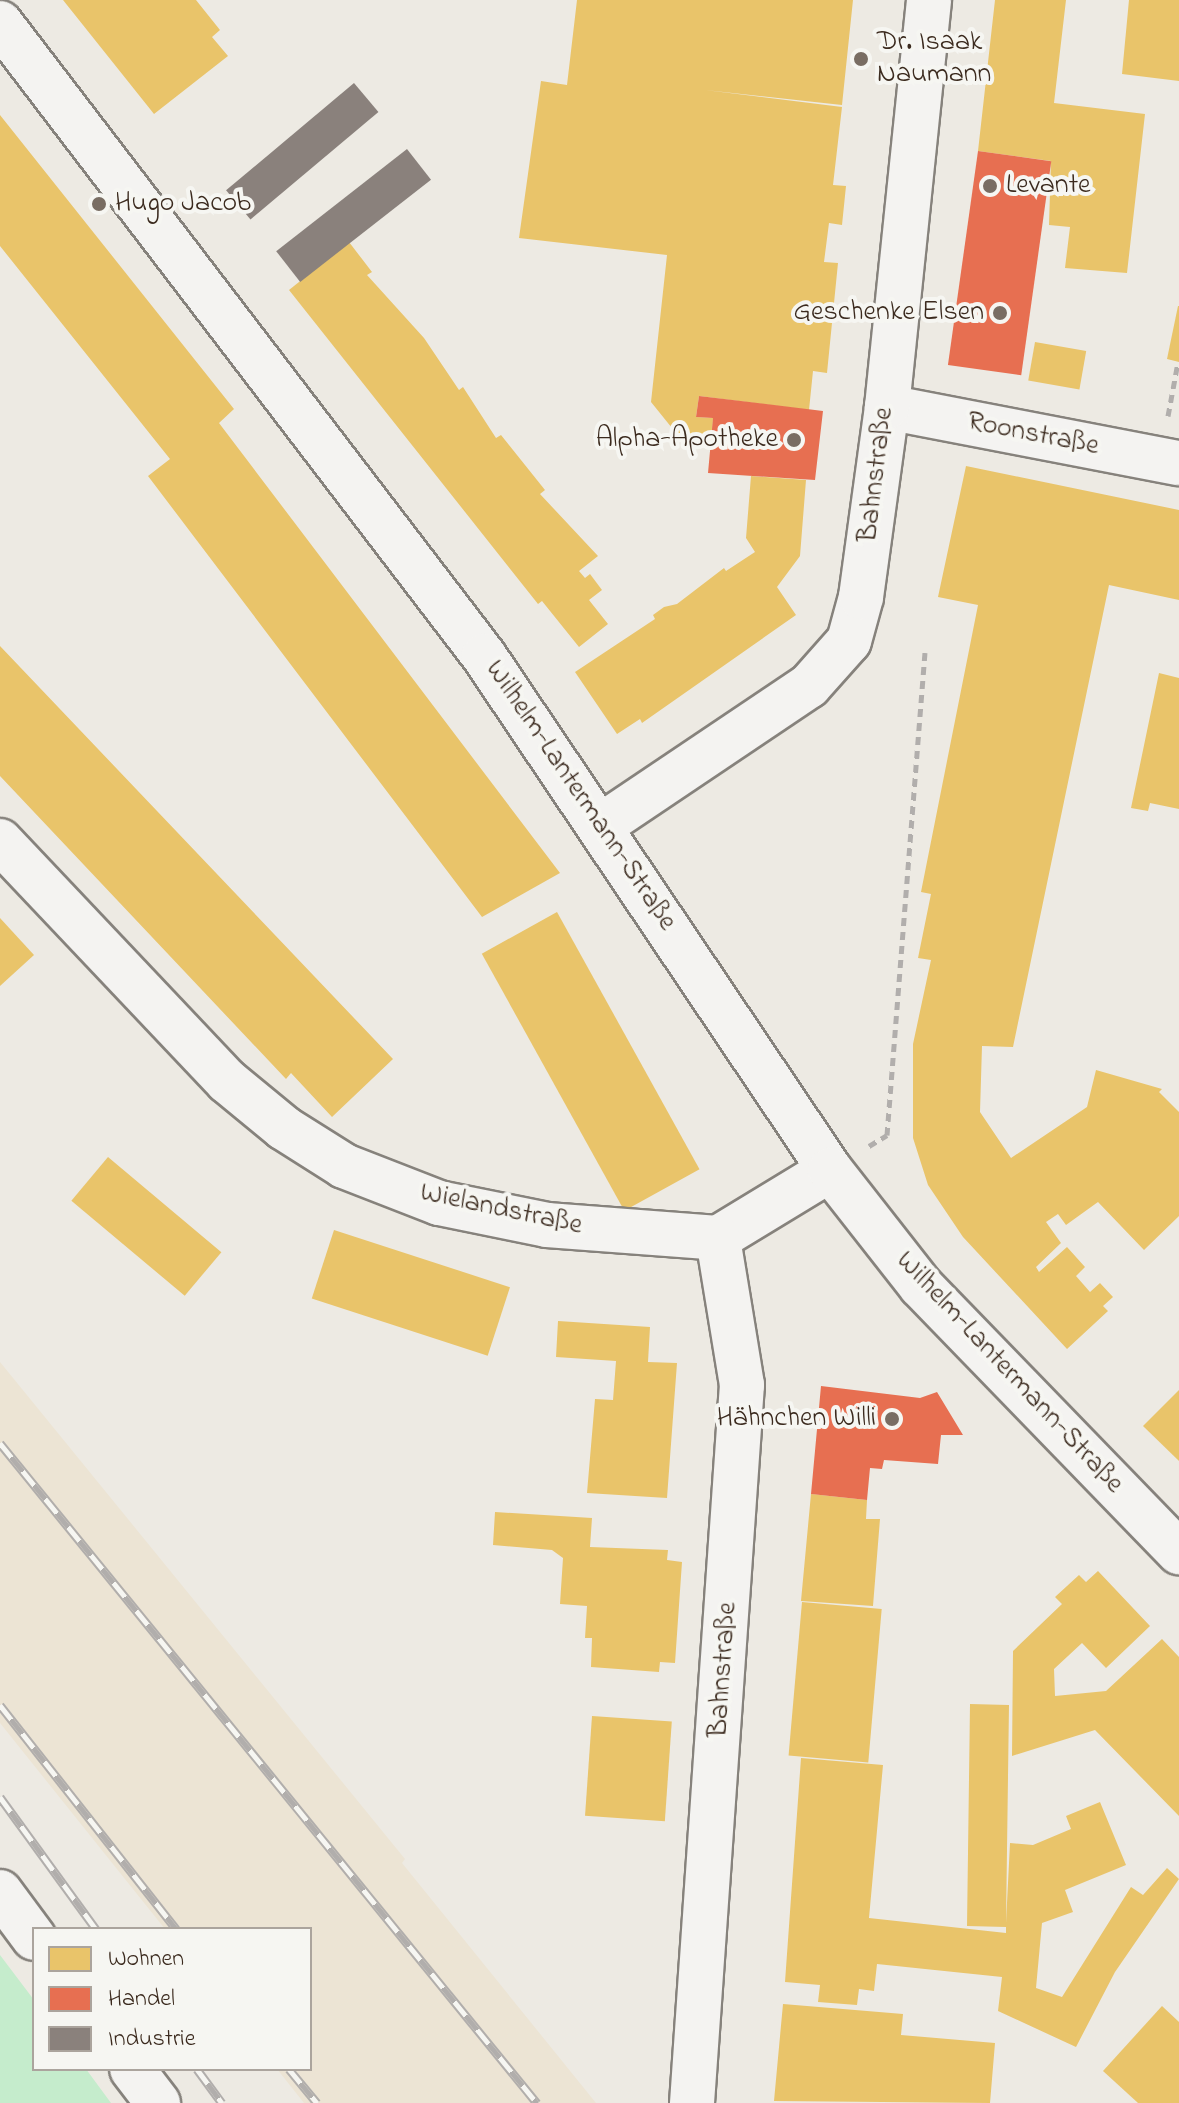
<!DOCTYPE html>
<meta charset="utf-8">
<style>
body{margin:0}
#map{position:relative;width:1179px;height:2103px;overflow:hidden;background:#edeae3;font-family:"Indie Flower",sans-serif}
div>[style]{position:absolute}
[style*='--x']{left:calc(var(--x)*1px);top:calc(var(--y)*1px);width:calc(var(--w)*1px);rotate:calc(var(--a)*1deg)}
.built>*{inset:0;background:#ece4d4}
.green>*{inset:0;background:#c5eccc}
.homes>*{inset:0;background:#e9c46a;transform-origin:0 0}
.shops>*{inset:0;background:#e76f51;transform-origin:0 0}
.industry>*{inset:0;background:#8a817c;transform-origin:0 0}
.path>*{height:5px;margin-top:-2.5px;transform-origin:0;background:repeating-linear-gradient(90deg,#b1aeac 0 8px,transparent 0 14px)}
.roads{filter:drop-shadow(2px 0 #86827c) drop-shadow(-2px 0 #86827c) drop-shadow(0 2px #86827c) drop-shadow(0 -2px #86827c)}
.minor>*{height:44px;margin:-22px;padding:0 22px;transform-origin:22px;border-radius:22px;background:#f4f3f1}
.major>*{height:44px;margin:-22px;padding:0 22px;transform-origin:22px;border-radius:22px;background:#f4f3f1}
.rail>*{height:9px;margin-top:-4.5px;transform-origin:0;background:repeating-linear-gradient(90deg,#f6f6f2 0 18px,#b1aeac 0 36px);box-sizing:border-box;border-block:2px solid #b1aeac}
.dots>*{width:22px;height:22px;translate:-50% -50%;box-sizing:border-box;border:4px solid #f6f6f2;border-radius:50%}
span{translate:-50% -50%;white-space:nowrap;text-align:center;line-height:1.15;-webkit-text-stroke:8px #f6f6f2;paint-order:stroke}
.poi-label{font-size:28px;color:#3b2a1e}
.left{translate:0 -50%;text-align:left}
.right{translate:-100% -50%;text-align:right}
.street-label{font-size:28px;color:#3b2a1e}
.legend{position:absolute;left:32px;top:1927px;width:280px;height:144px;box-sizing:border-box;background:#f6f6f2;border:2px solid #aba49d;margin:0;padding:10px 14px;list-style:none;font-size:24px;color:#3b2a1e}
.legend li{display:flex;align-items:center;gap:16px;height:40px}
.legend b{width:40px;border:2px solid #aba49d}
</style>
<div id="map">
<div class="built">
<i style="clip-path:polygon(0 1362px,405px 1859px,402px 1863px,596px 2103px,304px 2103px,277px 2069px,310px 2069px,310px 1929px,165px 1929px,0 1723px)"></i>
</div>
<div class="green">
<i style="clip-path:polygon(0 1955px,34px 2000px,34px 2069px,86px 2069px,111px 2103px,0 2103px)"></i>
</div>
<div class="homes">
<i style="clip-path:polygon(63px 0,196px 0,220px 30px,212px 37px,228px 56px,154px 114px)"></i>
<i style="clip-path:polygon(577px 0,853px 0,842px 105px,705px 90px,842px 107px,833px 185px,846px 186px,842px 225px,829px 223px,824px 262px,838px 263px,827px 373px,813px 371px,809px 410px,699px 396px,696px 417px,713px 418px,712px 437px,676px 433px,651px 402px,667px 255px,519px 238px,541px 81px,567px 85px)"></i>
<i style="clip-path:polygon(995px 0,1066px 0,1054px 103px,1145px 114px,1127px 273px,1065px 268px,1070px 227px,1049px 225px,1051px 161px,978px 151px)"></i>
<i style="clip-path:polygon(1129px 0,1179px 0,1179px 81px,1122px 74px)"></i>
<i style="clip-path:polygon(0 115px,234px 409px,219px 423px,560px 873px,482px 917px,148px 476px,170px 459px,0 246px)"></i>
<i style="clip-path:polygon(349px 242px,372px 272px,367px 275px,424px 338px,459px 390px,463px 387px,496px 438px,501px 435px,545px 490px,540px 494px,598px 556px,579px 571px,585px 578px,590px 574px,602px 590px,589px 600px,608px 624px,579px 647px,542px 601px,538px 604px,289px 290px)"></i>
<i style="clip-path:polygon(1178px 306px,1179px 306px,1179px 362px,1167px 359px)"></i>
<i style="left:1035px;top:342px;width:52px;height:39px;rotate:10deg"></i>
<i style="clip-path:polygon(966px 466px,1179px 510px,1179px 600px,1109px 585px,1013px 1047px,982px 1046px,980px 1112px,1011px 1158px,1087px 1107px,1096px 1070px,1162px 1089px,1159px 1092px,1179px 1112px,1179px 1216px,1144px 1250px,1098px 1202px,1066px 1225px,1058px 1214px,1046px 1222px,1061px 1243px,1036px 1267px,1039px 1272px,1067px 1247px,1085px 1267px,1076px 1276px,1090px 1292px,1100px 1283px,1113px 1297px,1103px 1306px,1108px 1311px,1067px 1349px,963px 1237px,928px 1185px,913px 1138px,913px 1044px,931px 960px,918px 958px,931px 894px,921px 892px,978px 605px,938px 597px)"></i>
<i style="clip-path:polygon(751px 476px,806px 480px,800px 556px,777px 587px,796px 615px,642px 723px,640px 719px,617px 734px,575px 672px,655px 619px,653px 615px,664px 607px,677px 604px,724px 568px,726px 571px,755px 552px,746px 538px)"></i>
<i style="clip-path:polygon(0 646px,393px 1059px,332px 1117px,291px 1073px,286px 1079px,0 776px)"></i>
<i style="clip-path:polygon(1159px 673px,1179px 678px,1179px 809px,1150px 803px,1148px 811px,1131px 808px)"></i>
<i style="left:557px;top:912px;width:294px;height:86px;rotate:61deg"></i>
<i style="clip-path:polygon(0 918px,34px 955px,0 986px)"></i>
<i style="left:108px;top:1157px;width:148px;height:57px;rotate:40deg"></i>
<i style="left:334px;top:1230px;width:185px;height:72px;rotate:18deg"></i>
<i style="clip-path:polygon(558px 1321px,650px 1327px,648px 1362px,677px 1363px,667px 1498px,587px 1493px,595px 1399px,613px 1400px,616px 1361px,556px 1357px)"></i>
<i style="clip-path:polygon(1179px 1390px,1179px 1461px,1143px 1426px)"></i>
<i style="clip-path:polygon(811px 1494px,867px 1500px,866px 1519px,880px 1519px,873px 1606px,801px 1601px)"></i>
<i style="clip-path:polygon(495px 1512px,592px 1518px,590px 1547px,668px 1550px,667px 1560px,682px 1562px,675px 1663px,660px 1662px,659px 1672px,591px 1667px,592px 1638px,585px 1638px,587px 1606px,560px 1604px,563px 1558px,552px 1550px,493px 1545px)"></i>
<i style="clip-path:polygon(1098px 1571px,1150px 1626px,1106px 1668px,1082px 1643px,1054px 1669px,1055px 1696px,1106px 1691px,1162px 1639px,1179px 1657px,1179px 1816px,1095px 1730px,1012px 1756px,1013px 1651px,1062px 1604px,1055px 1597px,1079px 1575px,1086px 1582px)"></i>
<i style="left:802px;top:1602px;width:80px;height:154px;rotate:5deg"></i>
<i style="clip-path:polygon(970px 1704px,1009px 1705px,1006px 1923px,1010px 1843px,1033px 1845px,1071px 1829px,1066px 1816px,1100px 1802px,1126px 1865px,1065px 1890px,1073px 1912px,1042px 1923px,1036px 1988px,1062px 1997px,1131px 1887px,1143px 1895px,1167px 1868px,1179px 1879px,1115px 1972px,1076px 2047px,998px 2011px,1002px 1977px,877px 1964px,874px 1991px,859px 1989px,857px 2005px,818px 2002px,820px 1985px,785px 1982px,801px 1758px,883px 1765px,869px 1918px,1006px 1933px,1006px 1927px,967px 1926px)"></i>
<i style="left:592px;top:1716px;width:80px;height:100px;rotate:4deg"></i>
<i style="clip-path:polygon(783px 2004px,903px 2014px,901px 2035px,995px 2043px,990px 2103px,774px 2101px)"></i>
<i style="clip-path:polygon(1162px 2006px,1179px 2022px,1179px 2103px,1138px 2103px,1103px 2071px)"></i>
</div>
<div class="shops">
<i style="left:978px;top:151px;width:74px;height:216px;rotate:8deg"></i>
<i style="clip-path:polygon(699px 396px,823px 411px,815px 480px,708px 473px,713px 418px,696px 417px)"></i>
<i style="clip-path:polygon(821px 1386px,920px 1398px,937px 1392px,963px 1435px,941px 1435px,938px 1464px,884px 1460px,882px 1469px,870px 1468px,867px 1500px,811px 1494px)"></i>
</div>
<div class="industry">
<i style="left:354px;top:83px;width:38px;height:167px;rotate:50deg"></i>
<i style="left:407px;top:149px;width:39px;height:166px;rotate:52deg"></i>
</div>
<div class="path">
<i style="--x:1168;--y:416;--w:55;--a:-79.5"></i>
<i style="--x:869;--y:1146;--w:21;--a:-31"></i>
<i style="--x:887;--y:1135;--w:484;--a:-85.5"></i>
</div>
<div class="roads">
<div class="minor">
<i style="--x:887;--y:407;--w:297;--a:10.9"></i>
<i style="--x:602;--y:825;--w:249;--a:-33.9"></i>
<i style="--x:809;--y:686;--w:60;--a:-48.4"></i>
<i style="--x:849;--y:641;--w:46;--a:-74.7"></i>
<i style="--x:861;--y:597;--w:192;--a:-82.2"></i>
<i style="--x:887;--y:407;--w:409;--a:-84.1"></i>
<i style="--x:0;--y:841;--w:330;--a:46.6"></i>
<i style="--x:227;--y:1081;--w:74;--a:39.5"></i>
<i style="--x:284;--y:1128;--w:71;--a:32.3"></i>
<i style="--x:344;--y:1166;--w:102;--a:21.3"></i>
<i style="--x:439;--y:1203;--w:110;--a:11.5"></i>
<i style="--x:547;--y:1225;--w:171;--a:4.3"></i>
<i style="--x:718;--y:1238;--w:131;--a:-31.3"></i>
<i style="--x:0;--y:1892;--w:57;--a:53.5"></i>
<i style="--x:132;--y:2069;--w:43;--a:52.6"></i>
<i style="--x:692;--y:2103;--w:720;--a:-86.02"></i>
<i style="--x:742;--y:1385;--w:149;--a:-99.3"></i>
</div>
<div class="major">
<i style="--x:0;--y:23;--w:797;--a:52.6"></i>
<i style="--x:484;--y:656;--w:620;--a:56.05"></i>
<i style="--x:830;--y:1170;--w:147;--a:51.9"></i>
<i style="--x:921;--y:1286;--w:371;--a:45.9"></i>
</div>
</div>
<div class="rail">
<i style="--x:0;--y:1443;--w:851;--a:50.87"></i>
<i style="--x:0;--y:1705;--w:285;--a:51.8"></i>
<i style="--x:0;--y:1797;--w:163;--a:54"></i>
<i style="--x:197;--y:2069;--w:42;--a:53.7"></i>
<i style="--x:289;--y:2069;--w:44;--a:50.5"></i>
</div>
<div class="dots">
<i style="left:861px;top:59px;background:#796d63"></i>
<i style="left:990px;top:186px;background:#796d63"></i>
<i style="left:99px;top:204px;background:#796d63"></i>
<i style="left:1000px;top:313px;background:#796d63"></i>
<i style="left:794px;top:440px;background:#796d63"></i>
<i style="left:892px;top:1419px;background:#796d63"></i>
</div>
<div class="poi-label">
<span class="left" style="left:877px;top:59px">Dr. Isaak<br>Naumann</span>
<span class="left" style="left:1006px;top:186px">Levante</span>
<span class="left" style="left:115px;top:204px">Hugo Jacob</span>
<span class="right" style="left:984px;top:313px">Geschenke Elsen</span>
<span class="right" style="left:778px;top:440px">Alpha-Apotheke</span>
<span class="right" style="left:876px;top:1419px">Hähnchen Willi</span>
</div>
<div class="street-label">
<span style="left:1033px;top:435px;rotate:11deg">Roonstraße</span>
<span style="left:877px;top:475px;rotate:-83deg">Bahnstraße</span>
<span style="left:580px;top:796px;rotate:56deg">Wilhelm-Lantermann-Straße</span>
<span style="left:501px;top:1210px;rotate:12deg">Wielandstraße</span>
<span style="left:1009px;top:1373px;rotate:47deg">Wilhelm-Lantermann-Straße</span>
<span style="left:724px;top:1670px;rotate:-86deg">Bahnstraße</span>
</div>
<ul class="legend">
<li><b style="height:22px;background:#e9c46a"></b>Wohnen</li>
<li><b style="height:22px;background:#e76f51"></b>Handel</li>
<li><b style="height:22px;background:#8a817c"></b>Industrie</li>
</ul>
</div>
